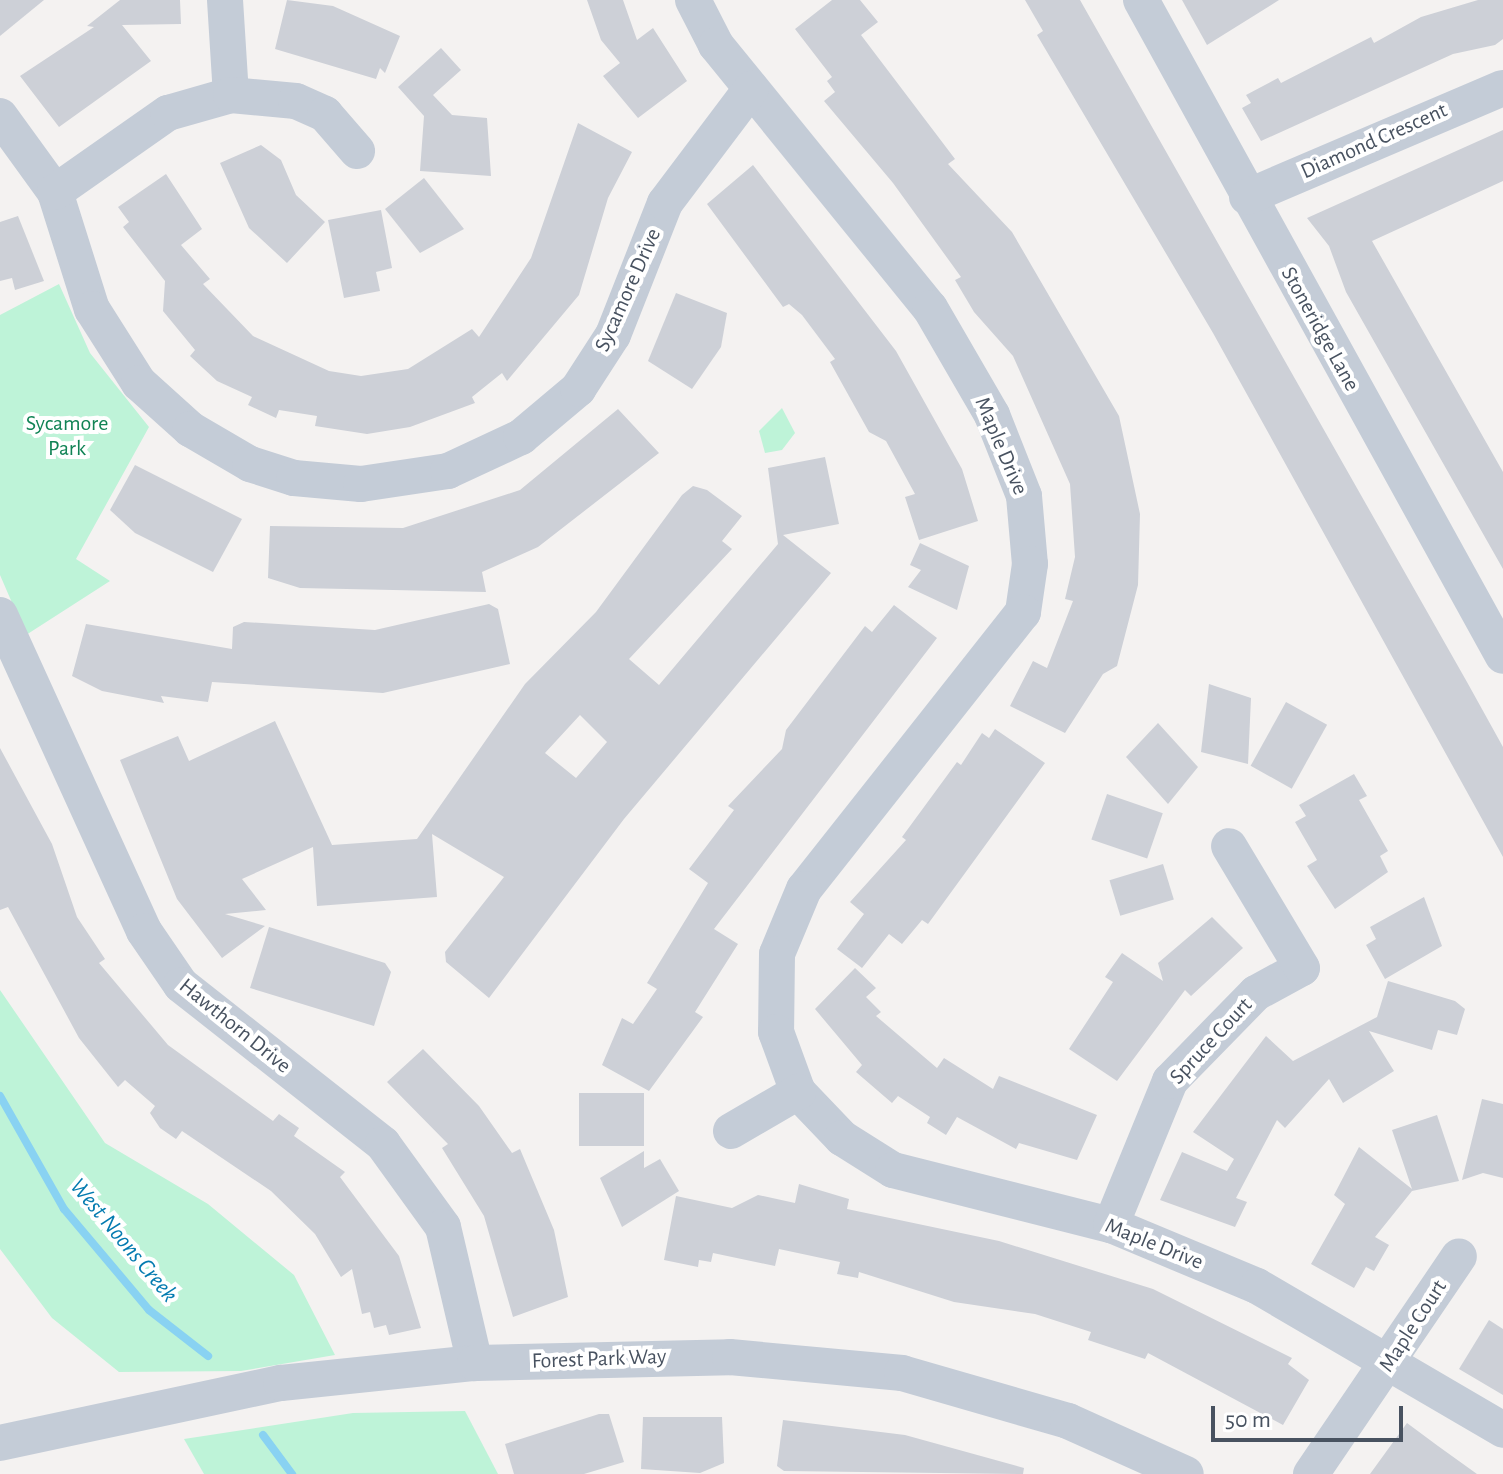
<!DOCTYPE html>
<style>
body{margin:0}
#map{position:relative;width:1503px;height:1474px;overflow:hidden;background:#f4f2f1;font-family:"Alegreya Sans",sans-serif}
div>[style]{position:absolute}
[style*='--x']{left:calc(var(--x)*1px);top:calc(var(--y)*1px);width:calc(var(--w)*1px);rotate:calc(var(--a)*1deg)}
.green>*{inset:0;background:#bef3d8}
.stream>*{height:8px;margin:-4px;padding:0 4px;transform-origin:4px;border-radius:4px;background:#89d2f2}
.building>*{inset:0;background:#cdd0d7;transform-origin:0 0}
.minor>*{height:36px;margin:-18px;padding:0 18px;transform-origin:18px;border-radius:18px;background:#c4ccd7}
span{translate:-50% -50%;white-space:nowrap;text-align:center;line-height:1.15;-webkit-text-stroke:8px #fff;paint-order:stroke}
.street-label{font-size:22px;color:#485260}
.park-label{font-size:22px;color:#118355}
.water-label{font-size:24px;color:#047bb0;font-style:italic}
.scale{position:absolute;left:1211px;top:1406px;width:192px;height:36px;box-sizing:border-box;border:4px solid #485260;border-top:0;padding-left:10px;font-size:24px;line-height:28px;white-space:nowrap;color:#485260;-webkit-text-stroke:6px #fff;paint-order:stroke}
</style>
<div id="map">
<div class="green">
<i style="clip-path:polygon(59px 284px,90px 353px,149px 427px,76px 559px,110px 581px,26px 635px,0 575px,0 315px)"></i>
<i style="clip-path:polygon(782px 408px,795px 433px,782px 450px,765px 453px,759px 431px)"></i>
<i style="clip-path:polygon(0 990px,105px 1143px,208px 1204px,294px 1275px,335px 1355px,241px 1371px,119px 1372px,52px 1318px,0 1249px)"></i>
<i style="clip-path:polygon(465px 1411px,498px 1474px,204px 1474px,184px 1439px,353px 1413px)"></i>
</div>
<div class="stream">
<i style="--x:0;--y:1096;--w:130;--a:60.5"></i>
<i style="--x:64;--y:1209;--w:132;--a:49.9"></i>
<i style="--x:149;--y:1310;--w:75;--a:37.9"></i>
<i style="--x:263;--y:1435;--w:49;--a:53.4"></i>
</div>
<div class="building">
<i style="clip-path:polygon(0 0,44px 0,0 36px)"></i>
<i style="clip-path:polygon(120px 0,180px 0,181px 24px,122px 25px,151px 61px,59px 127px,20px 76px,94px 27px,87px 26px)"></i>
<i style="clip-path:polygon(287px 0,333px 6px,400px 36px,385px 73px,380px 68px,376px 79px,275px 49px)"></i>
<i style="clip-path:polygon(587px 0,623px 0,637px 40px,653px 28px,687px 81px,638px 118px,603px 76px,620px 63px,601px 40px)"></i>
<i style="clip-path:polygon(832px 0,860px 0,878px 22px,861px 35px,955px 159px,948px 164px,1012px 232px,1119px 416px,1140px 514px,1138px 585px,1117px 666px,1103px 674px,1065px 733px,1010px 706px,1033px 661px,1047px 668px,1073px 601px,1065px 599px,1075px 557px,1070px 484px,1013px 356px,974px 312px,955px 280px,961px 277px,893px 183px,824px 101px,835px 92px,827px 81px,832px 77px,795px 29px)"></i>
<i style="clip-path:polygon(1025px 0,1080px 0,1467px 682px,1503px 747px,1503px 857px,1213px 333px,1037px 35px,1043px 31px)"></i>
<i style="clip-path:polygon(1182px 0,1279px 0,1207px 45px)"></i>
<i style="clip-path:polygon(1478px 0,1503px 0,1503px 39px,1495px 45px,1453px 54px,1261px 141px,1242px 108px,1251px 103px,1246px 95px,1278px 78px,1281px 83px,1371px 37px,1374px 43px,1421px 17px)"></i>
<i style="clip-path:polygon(441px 48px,461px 70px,433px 95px,452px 115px,487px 118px,491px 176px,420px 171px,424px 116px,398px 87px)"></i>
<i style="clip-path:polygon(578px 123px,632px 152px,608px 198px,579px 295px,507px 381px,502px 373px,472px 397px,475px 403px,410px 427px,367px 434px,315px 426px,317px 416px,279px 410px,276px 418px,248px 405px,252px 397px,217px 381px,190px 356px,195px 350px,163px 311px,165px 281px,123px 227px,129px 222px,118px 207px,166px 174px,202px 229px,181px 245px,210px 279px,203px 284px,253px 336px,329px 371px,361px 376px,408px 369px,472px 329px,479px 337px,531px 258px)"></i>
<i style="clip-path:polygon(1503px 130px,1503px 181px,1372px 241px,1503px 472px,1503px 569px,1346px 292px,1329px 246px,1307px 218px)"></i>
<i style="clip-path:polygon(261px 145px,281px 160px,296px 195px,325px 222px,287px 263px,249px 228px,220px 163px)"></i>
<i style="clip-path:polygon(753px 165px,896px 351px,962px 469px,978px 521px,919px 540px,905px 497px,915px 494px,886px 441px,869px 432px,830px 362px,835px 359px,802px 315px,789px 304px,783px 307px,707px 204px)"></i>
<i style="clip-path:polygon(424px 178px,464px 229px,420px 253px,385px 209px)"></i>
<i style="clip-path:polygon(381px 210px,392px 268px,376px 272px,380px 291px,344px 298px,328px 220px)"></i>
<i style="clip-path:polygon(18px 216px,44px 281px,15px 290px,12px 278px,0 281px,0 222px)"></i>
<i style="clip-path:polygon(676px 293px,727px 313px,721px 347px,692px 389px,648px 361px)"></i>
<i style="clip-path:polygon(618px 409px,659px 453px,538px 547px,482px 572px,486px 592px,300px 588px,268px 578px,270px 526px,403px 528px,520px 490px)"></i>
<i style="clip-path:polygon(evenodd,825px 457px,839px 524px,783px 535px,831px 573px,624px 819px,489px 998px,446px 962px,445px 952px,504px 877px,432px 834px,437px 897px,317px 906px,313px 847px,242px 879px,266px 910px,225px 914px,265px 926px,222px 958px,177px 899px,120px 760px,178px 736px,189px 761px,275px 721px,332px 845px,417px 839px,525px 684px,596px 612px,682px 495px,693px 486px,707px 490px,742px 516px,722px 541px,732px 549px,629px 659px,659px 685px,778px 544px,768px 468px,825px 457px,580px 715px,607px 742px,576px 778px,545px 753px,580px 715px)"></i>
<i style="clip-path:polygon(135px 465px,242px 519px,213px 572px,135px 533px,110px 510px)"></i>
<i style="clip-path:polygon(920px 543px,969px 566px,957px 610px,908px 587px,921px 570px,910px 565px)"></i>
<i style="clip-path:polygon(489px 604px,498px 609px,510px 664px,383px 693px,212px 682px,208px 702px,161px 696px,164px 703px,102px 691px,72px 676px,86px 624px,232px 649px,233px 627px,244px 622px,375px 630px)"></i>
<i style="clip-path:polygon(894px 605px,937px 638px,714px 929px,738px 944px,695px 1012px,703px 1017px,649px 1091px,602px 1065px,622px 1018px,633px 1024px,657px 989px,647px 983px,708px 883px,689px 869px,734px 810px,728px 806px,782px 749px,786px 730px,865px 626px,872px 632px)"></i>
<i style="clip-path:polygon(1209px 684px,1251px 698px,1248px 764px,1201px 752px)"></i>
<i style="left:1286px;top:702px;width:47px;height:73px;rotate:29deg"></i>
<i style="clip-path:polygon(1158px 723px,1198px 767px,1168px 804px,1126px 757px)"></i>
<i style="clip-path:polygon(995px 729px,1045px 763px,928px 924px,922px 920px,902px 944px,889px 934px,862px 968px,837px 949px,864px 914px,850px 902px,906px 840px,902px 837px,957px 762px,961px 765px,982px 733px,989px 738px)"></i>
<i style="clip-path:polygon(0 748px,52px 844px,77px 917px,105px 959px,99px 963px,168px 1045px,273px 1121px,279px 1114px,299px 1128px,294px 1136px,345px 1172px,340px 1177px,399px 1256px,421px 1328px,389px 1335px,386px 1325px,374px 1328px,370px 1312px,362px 1314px,352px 1269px,341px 1277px,315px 1234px,271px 1191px,182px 1131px,176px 1139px,160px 1128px,150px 1113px,155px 1106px,125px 1080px,118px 1087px,79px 1038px,8px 907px,0 910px)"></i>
<i style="clip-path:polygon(1354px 774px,1367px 796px,1359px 800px,1388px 851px,1380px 856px,1388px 872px,1335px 909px,1307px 866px,1317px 860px,1295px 822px,1306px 816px,1299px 805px)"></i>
<i style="left:1107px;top:794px;width:59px;height:48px;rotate:19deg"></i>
<i style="left:1163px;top:864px;width:37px;height:56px;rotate:73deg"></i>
<i style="clip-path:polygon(1424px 897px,1442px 946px,1385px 979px,1366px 945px,1376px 939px,1370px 927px)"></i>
<i style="clip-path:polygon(1212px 917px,1243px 948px,1191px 996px,1185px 990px,1117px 1081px,1069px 1049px,1113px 982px,1105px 977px,1122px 953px,1163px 981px,1158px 963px)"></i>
<i style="clip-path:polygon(269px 927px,385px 963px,391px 972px,374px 1026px,250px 988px)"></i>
<i style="clip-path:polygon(855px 968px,876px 988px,866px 997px,881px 1012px,876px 1016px,937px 1068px,944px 1058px,993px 1089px,999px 1076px,1097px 1115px,1077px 1160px,1019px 1143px,1016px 1149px,957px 1117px,946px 1135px,927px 1123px,930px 1117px,898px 1096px,892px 1103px,856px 1072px,862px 1065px,815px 1009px)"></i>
<i style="clip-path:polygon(1388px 981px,1455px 1001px,1465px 1009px,1457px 1035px,1438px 1030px,1432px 1050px,1369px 1031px,1394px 1071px,1343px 1103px,1329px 1079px,1285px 1128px,1277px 1120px,1236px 1198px,1247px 1202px,1235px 1227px,1160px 1200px,1182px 1152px,1227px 1171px,1234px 1159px,1193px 1132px,1266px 1036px,1293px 1061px,1377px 1017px)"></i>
<i style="clip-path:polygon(423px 1049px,479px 1106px,512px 1153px,520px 1149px,554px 1230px,568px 1297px,513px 1317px,484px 1216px,442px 1148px,448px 1144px,387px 1082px)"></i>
<i style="left:579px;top:1093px;width:65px;height:53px"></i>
<i style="clip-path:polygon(1482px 1099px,1503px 1104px,1503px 1178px,1483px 1173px,1462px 1180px)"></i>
<i style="clip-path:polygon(1437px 1115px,1459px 1181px,1412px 1191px,1375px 1237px,1389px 1245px,1374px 1271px,1366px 1267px,1354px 1288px,1311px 1264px,1345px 1204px,1334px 1195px,1359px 1147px,1412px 1189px,1392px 1130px)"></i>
<i style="clip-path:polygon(644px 1151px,644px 1168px,660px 1159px,679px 1191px,622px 1227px,600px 1178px)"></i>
<i style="clip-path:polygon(799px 1184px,849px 1199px,847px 1209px,999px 1241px,1153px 1289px,1292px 1358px,1288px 1364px,1309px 1380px,1283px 1425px,1148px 1353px,1145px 1359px,1088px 1340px,1091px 1332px,1035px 1314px,954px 1302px,859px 1272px,858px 1278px,837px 1274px,840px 1262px,779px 1249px,775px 1266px,713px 1253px,711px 1262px,699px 1260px,698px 1267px,664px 1260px,676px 1196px,732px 1208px,758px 1195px,795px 1203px)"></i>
<i style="clip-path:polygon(1489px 1320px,1503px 1329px,1503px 1395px,1459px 1369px)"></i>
<i style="clip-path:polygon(599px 1414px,609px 1414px,624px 1462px,584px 1474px,514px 1474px,505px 1444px)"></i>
<i style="clip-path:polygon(643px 1417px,722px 1417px,724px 1463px,700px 1473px,641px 1469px)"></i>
<i style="clip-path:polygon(783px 1420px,905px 1435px,1024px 1468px,1023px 1474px,784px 1471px,777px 1466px)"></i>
<i style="clip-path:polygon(1407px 1423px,1438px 1446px,1477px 1474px,1370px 1474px)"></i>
</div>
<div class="minor">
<i style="--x:225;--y:0;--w:95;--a:86.4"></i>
<i style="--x:693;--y:0;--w:51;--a:62.9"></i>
<i style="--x:716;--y:45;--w:339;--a:50.9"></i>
<i style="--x:930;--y:308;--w:124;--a:59.9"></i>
<i style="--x:992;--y:415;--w:87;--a:68.4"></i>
<i style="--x:1024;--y:496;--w:68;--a:85"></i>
<i style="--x:1030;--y:564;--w:49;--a:98.3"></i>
<i style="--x:1023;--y:612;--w:353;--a:128.3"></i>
<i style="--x:804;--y:889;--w:70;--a:112.6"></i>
<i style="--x:777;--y:954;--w:78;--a:90.7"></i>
<i style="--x:776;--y:1032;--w:64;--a:69.9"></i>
<i style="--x:798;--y:1092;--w:64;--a:46.3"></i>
<i style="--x:842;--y:1138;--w:60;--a:32.1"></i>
<i style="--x:893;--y:1170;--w:225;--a:14.2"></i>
<i style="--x:1111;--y:1225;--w:158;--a:22.7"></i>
<i style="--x:1257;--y:1286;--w:285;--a:30.3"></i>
<i style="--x:1141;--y:0;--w:749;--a:61.11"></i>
<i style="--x:0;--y:116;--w:94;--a:54.1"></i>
<i style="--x:55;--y:192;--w:123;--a:72.5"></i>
<i style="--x:92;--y:309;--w:88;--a:57.6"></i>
<i style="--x:139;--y:383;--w:69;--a:42"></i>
<i style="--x:190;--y:429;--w:69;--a:30.3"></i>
<i style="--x:250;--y:464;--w:46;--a:17.7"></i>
<i style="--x:294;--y:478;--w:67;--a:5.1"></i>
<i style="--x:361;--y:484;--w:88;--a:-8.5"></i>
<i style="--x:448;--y:471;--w:81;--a:-25"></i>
<i style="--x:521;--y:437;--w:75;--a:-40.1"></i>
<i style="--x:578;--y:389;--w:64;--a:-57.1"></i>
<i style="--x:613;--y:335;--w:142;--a:-68.5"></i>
<i style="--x:665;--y:203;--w:143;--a:-53"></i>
<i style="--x:55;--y:192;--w:138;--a:-35"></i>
<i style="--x:168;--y:113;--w:66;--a:-15.9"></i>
<i style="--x:231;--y:95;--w:65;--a:5.3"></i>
<i style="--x:296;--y:101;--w:32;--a:24"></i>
<i style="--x:325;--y:114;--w:49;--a:49.1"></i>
<i style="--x:1247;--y:197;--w:278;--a:-23.1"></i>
<i style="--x:0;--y:615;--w:347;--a:65.5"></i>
<i style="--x:144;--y:931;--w:65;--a:55.6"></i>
<i style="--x:181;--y:985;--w:257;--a:38.2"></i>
<i style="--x:383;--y:1144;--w:102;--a:54.1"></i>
<i style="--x:443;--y:1227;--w:140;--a:76.8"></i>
<i style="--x:731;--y:1131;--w:78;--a:-30.2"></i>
<i style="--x:1111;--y:1225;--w:156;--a:-67.7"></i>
<i style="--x:1170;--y:1081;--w:123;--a:-45.7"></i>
<i style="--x:1256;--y:993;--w:52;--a:-28.5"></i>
<i style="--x:1302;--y:968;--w:142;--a:-120.9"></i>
<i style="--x:0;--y:1443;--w:287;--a:-12.1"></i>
<i style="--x:281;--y:1383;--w:195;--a:-5.9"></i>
<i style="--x:475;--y:1363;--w:255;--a:-1.3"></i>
<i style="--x:730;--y:1357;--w:173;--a:5.3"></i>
<i style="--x:902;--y:1373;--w:173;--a:16.1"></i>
<i style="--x:1068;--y:1421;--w:129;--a:24.2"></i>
<i style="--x:1311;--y:1474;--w:263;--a:-55.8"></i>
</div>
<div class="street-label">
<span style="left:1374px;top:141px;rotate:-24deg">Diamond Crescent</span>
<span style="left:628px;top:290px;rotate:-66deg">Sycamore Drive</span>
<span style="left:1320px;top:329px;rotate:61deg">Stoneridge Lane</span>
<span style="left:1001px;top:446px;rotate:67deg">Maple Drive</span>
<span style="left:235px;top:1026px;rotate:39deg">Hawthorn Drive</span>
<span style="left:1211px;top:1041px;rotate:-47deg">Spruce Court</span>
<span style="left:1154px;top:1244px;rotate:22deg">Maple Drive</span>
<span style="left:1413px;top:1326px;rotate:-57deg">Maple Court</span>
<span style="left:599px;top:1359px;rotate:-2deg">Forest Park Way</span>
</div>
<div class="park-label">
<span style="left:67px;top:436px">Sycamore<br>Park</span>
</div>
<div class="water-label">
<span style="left:123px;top:1241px;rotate:50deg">West Noons Creek</span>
</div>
<div class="scale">50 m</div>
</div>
